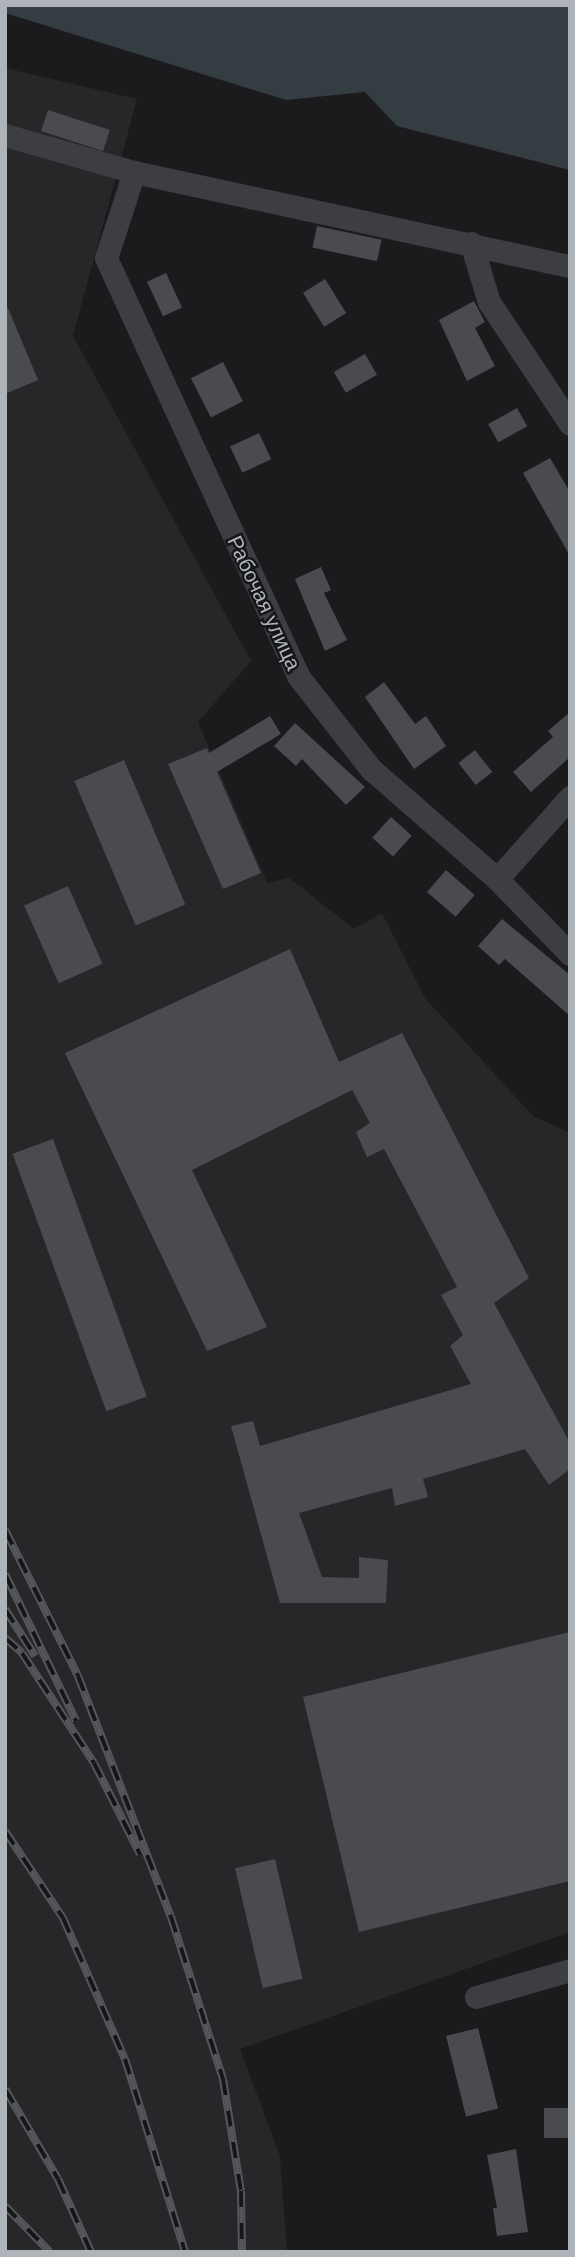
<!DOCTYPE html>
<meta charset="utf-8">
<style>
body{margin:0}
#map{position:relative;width:575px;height:2257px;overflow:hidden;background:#1b1b1d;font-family:"DM Sans",sans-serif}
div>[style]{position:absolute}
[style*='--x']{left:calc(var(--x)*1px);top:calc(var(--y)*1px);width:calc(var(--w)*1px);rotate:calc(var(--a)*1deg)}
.built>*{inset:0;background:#27272a}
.water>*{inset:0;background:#343d42}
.building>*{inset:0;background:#4a4b4f;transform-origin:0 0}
.minor>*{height:23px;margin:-11.5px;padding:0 11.5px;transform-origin:11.5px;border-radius:11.5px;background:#3c3e42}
.rail>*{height:8px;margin-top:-4px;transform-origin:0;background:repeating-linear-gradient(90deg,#161618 0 16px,#54565a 0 32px);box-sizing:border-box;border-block:2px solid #54565a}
span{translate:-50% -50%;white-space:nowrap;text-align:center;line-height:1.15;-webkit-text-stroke:5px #161618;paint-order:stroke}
.street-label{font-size:21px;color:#afb4bb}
.frame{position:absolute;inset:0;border:7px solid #afb4bb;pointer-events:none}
</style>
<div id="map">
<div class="built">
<i style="clip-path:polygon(5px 68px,137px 99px,73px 336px,251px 661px,198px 722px,267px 883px,289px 878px,354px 929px,382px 913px,425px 998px,533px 1116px,570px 1133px,570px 1932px,240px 2049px,280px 2156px,287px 2252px,5px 2252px)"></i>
</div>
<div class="water">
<i style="clip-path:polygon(5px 5px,570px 5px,570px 170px,397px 126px,365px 92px,286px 100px,5px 13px)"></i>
</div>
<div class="building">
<i style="left:48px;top:110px;width:65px;height:22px;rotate:18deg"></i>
<i style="left:317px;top:226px;width:66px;height:22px;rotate:12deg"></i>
<i style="left:166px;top:273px;width:38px;height:21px;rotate:65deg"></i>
<i style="left:325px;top:279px;width:40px;height:26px;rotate:58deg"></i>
<i style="clip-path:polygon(5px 301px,38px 380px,5px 394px)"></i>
<i style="clip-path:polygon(474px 301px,485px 322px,475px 328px,495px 366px,467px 381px,439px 320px)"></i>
<i style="left:365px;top:354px;width:24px;height:36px;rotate:60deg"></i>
<i style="left:223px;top:362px;width:44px;height:36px;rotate:63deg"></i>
<i style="left:517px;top:408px;width:21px;height:33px;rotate:61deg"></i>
<i style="left:259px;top:433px;width:29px;height:32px;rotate:65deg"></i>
<i style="clip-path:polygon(550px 458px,570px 492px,570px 556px,523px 473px)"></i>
<i style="clip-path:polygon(321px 567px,331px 590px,324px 593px,347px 640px,325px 651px,295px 579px)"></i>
<i style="clip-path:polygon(384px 682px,415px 724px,426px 716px,446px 746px,414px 769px,365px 697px)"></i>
<i style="clip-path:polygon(570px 712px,570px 757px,531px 792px,513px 772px,553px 737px,548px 731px)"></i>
<i style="clip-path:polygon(270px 716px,281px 734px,217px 772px,261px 873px,223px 889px,168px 764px,207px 748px,209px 753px)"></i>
<i style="clip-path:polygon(295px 723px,365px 787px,346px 805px,302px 759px,296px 766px,274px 746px)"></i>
<i style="left:475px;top:750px;width:28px;height:21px;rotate:52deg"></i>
<i style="left:124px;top:760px;width:157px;height:54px;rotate:67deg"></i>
<i style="left:391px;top:817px;width:28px;height:28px;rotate:42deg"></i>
<i style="left:446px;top:870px;width:38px;height:29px;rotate:41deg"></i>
<i style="left:68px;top:886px;width:85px;height:48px;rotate:66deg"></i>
<i style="clip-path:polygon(502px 919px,570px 975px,570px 1016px,505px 959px,499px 965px,478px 946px)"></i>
<i style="clip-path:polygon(290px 949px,339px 1062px,402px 1033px,529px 1278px,494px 1303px,570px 1443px,570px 1469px,549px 1485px,525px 1449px,423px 1479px,428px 1497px,395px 1506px,392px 1488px,299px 1513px,322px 1577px,359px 1578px,359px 1557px,388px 1560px,386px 1603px,280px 1603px,231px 1426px,253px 1421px,260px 1446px,471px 1384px,450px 1346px,463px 1335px,441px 1295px,457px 1287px,384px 1149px,367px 1157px,356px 1132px,370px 1123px,352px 1090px,192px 1170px,267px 1327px,207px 1351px,65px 1053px)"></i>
<i style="left:53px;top:1139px;width:274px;height:43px;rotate:70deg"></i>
<i style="clip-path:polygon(570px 1632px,570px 1881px,359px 1932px,303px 1697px)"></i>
<i style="left:275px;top:1859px;width:123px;height:41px;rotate:77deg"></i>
<i style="left:478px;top:2028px;width:83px;height:33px;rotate:76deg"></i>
<i style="left:570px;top:2108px;width:30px;height:26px;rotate:90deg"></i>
<i style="clip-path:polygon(516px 2149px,528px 2232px,497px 2236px,493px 2208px,497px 2208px,487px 2155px)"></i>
</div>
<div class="minor">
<i style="--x:5;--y:135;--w:134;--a:16"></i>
<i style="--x:134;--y:172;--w:446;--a:12.2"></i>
<i style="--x:134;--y:172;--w:90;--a:108"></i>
<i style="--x:106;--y:258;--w:460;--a:65.3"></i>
<i style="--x:298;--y:676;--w:118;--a:51.9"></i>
<i style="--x:371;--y:769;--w:167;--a:41.1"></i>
<i style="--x:497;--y:879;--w:105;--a:45.8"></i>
<i style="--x:471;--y:243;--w:62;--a:73"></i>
<i style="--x:489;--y:302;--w:146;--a:56.4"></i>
<i style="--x:497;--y:879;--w:110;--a:-48.3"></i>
<i style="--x:476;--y:1997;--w:98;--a:-16"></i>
</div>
<div class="rail">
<i style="--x:5;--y:1530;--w:163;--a:63.4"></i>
<i style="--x:78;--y:1676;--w:258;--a:68.9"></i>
<i style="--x:171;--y:1917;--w:170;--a:72.2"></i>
<i style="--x:223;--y:2079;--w:113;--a:80.9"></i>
<i style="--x:241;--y:2191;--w:61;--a:89.1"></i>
<i style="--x:5;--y:1574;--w:163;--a:64.2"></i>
<i style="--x:5;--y:1609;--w:56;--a:57.4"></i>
<i style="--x:5;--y:1638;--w:23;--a:41"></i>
<i style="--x:22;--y:1653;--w:131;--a:56.8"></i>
<i style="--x:94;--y:1763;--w:102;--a:63.2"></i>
<i style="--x:5;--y:1831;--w:105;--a:56.3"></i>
<i style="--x:63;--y:1918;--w:154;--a:66.3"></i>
<i style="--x:125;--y:2059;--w:202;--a:72.7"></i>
<i style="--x:5;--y:2089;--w:104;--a:59.5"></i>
<i style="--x:58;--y:2179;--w:80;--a:65.7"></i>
<i style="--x:5;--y:2206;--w:64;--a:45.6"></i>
</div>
<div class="street-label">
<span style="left:264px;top:603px;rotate:65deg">Рабочая улица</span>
</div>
<div class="frame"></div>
</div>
